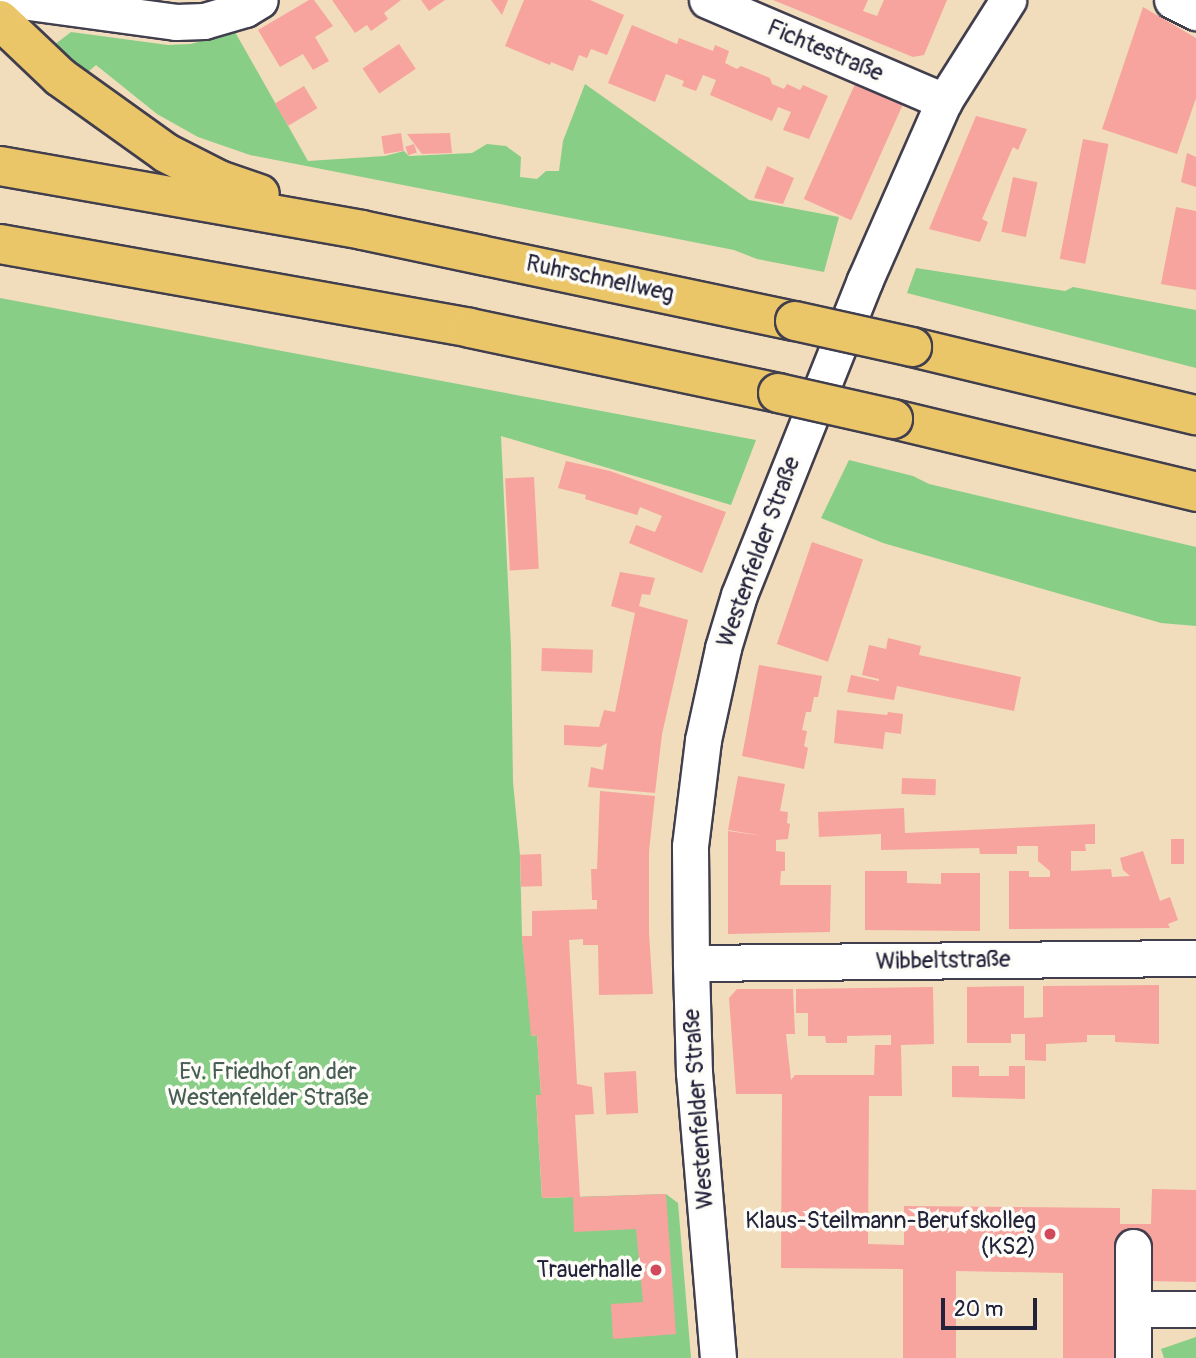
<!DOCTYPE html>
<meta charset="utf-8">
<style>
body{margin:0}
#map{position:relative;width:1196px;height:1358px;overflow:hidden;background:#f1dcbb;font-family:Pangolin,sans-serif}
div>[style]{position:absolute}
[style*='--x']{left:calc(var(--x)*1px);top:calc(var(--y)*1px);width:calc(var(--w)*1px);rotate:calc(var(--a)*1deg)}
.green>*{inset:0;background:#89ce87}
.building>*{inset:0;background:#f7a49f;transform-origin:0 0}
.roads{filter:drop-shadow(2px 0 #413e4e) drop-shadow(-2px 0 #413e4e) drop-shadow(0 2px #413e4e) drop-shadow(0 -2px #413e4e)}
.minor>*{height:35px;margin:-17.5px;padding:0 17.5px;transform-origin:17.5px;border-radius:17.5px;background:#fff}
.highway>*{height:38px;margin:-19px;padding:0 19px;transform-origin:19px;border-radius:19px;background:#ebc669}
.bridges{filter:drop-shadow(2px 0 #413e4e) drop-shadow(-2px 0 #413e4e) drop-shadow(0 2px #413e4e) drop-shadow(0 -2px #413e4e)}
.highway-bridge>*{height:38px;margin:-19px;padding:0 19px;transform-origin:19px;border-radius:19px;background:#ebc669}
.dots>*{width:19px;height:19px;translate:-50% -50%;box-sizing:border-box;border:4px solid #fdfcf7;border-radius:50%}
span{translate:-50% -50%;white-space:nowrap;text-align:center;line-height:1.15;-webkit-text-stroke:7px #fdfcf7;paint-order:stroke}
.street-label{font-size:23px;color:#22223b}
.park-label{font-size:23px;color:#465e56}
.poi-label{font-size:23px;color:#22223b}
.right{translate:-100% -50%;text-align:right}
.scale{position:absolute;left:941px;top:1298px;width:96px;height:32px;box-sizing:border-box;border:4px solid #22223b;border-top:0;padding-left:9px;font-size:21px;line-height:24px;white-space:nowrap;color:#22223b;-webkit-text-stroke:5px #fdfcf7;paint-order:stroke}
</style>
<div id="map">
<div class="green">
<i style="clip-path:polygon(71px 32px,168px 45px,191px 44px,235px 32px,308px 161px,385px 156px,404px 151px,409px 156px,472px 153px,487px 144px,506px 146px,521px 157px,520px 177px,537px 179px,546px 171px,559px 171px,563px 141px,585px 84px,749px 200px,839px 217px,824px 272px,757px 259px,734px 250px,250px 155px,198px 137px,157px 114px,96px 65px,88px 72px,54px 45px)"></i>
<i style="clip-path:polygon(916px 268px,1065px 291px,1073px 287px,1196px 310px,1196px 368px,907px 293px)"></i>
<i style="clip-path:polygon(0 298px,756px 440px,731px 505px,501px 436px,511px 647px,513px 782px,520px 855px,522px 936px,532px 1036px,537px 1035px,541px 1095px,536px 1096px,542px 1198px,666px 1194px,678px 1203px,691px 1358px,0 1358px)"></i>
<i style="clip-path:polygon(849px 460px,913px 476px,929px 484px,1196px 547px,1196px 626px,1161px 623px,883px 543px,821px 518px)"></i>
<i style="clip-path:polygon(1196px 1337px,1196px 1358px,1164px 1358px,1161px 1349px)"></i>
</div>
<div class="building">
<i style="clip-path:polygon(309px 0,314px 0,333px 26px,315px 37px,329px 61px,313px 70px,303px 54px,280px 67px,258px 30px)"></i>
<i style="clip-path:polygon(332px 0,401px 0,384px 13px,388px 19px,371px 31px,367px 25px,355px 33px)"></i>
<i style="clip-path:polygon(421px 0,445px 0,429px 11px)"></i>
<i style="clip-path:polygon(491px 0,508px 0,502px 15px)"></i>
<i style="clip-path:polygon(524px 0,590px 0,624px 15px,607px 55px,591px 49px,587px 58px,579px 55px,573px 71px,551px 62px,550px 65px,505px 46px)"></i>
<i style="clip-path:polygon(773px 0,868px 0,863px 11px,877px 16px,884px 0,947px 0,924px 55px,913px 57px)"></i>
<i style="clip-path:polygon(1143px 7px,1196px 38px,1196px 98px,1177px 154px,1102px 129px)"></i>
<i style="clip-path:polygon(632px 25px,677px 44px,679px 38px,713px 51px,715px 45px,729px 51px,725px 63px,737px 69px,741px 66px,770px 78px,772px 84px,784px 89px,787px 84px,800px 90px,803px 85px,828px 96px,809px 139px,783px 130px,791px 112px,778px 107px,772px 121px,710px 95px,716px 80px,703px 75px,696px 91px,682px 86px,684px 81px,666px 74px,655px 102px,608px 83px)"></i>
<i style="left:399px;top:44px;width:30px;height:44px;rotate:56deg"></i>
<i style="left:855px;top:84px;width:52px;height:126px;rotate:24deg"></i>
<i style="left:304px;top:86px;width:26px;height:34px;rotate:59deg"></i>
<i style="clip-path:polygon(976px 116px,1027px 129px,1018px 150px,1013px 147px,982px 219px,988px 222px,980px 242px,929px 229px)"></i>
<i style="left:401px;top:133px;width:18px;height:20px;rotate:81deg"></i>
<i style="clip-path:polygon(450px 133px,452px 153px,422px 154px,407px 134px)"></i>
<i style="left:1083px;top:139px;width:26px;height:122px;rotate:11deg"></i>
<i style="left:414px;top:144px;width:9px;height:9px;rotate:72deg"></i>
<i style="clip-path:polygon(1187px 153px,1196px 157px,1196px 187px,1181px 182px)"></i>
<i style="clip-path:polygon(767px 166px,794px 178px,783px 204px,754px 198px)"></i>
<i style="left:1013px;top:177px;width:25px;height:56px;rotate:12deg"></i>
<i style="clip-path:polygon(1176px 207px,1196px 211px,1196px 290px,1161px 284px)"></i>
<i style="clip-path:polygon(566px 461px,610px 471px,726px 512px,702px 573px,629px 543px,636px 525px,655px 532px,662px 516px,640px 507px,637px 515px,585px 499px,586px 495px,558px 488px)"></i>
<i style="left:534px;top:477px;width:92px;height:29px;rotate:87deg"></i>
<i style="left:812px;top:542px;width:54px;height:108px;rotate:19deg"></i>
<i style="clip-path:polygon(620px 572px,655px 578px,650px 595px,642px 594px,639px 606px,688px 620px,662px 734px,655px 793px,588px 787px,591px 767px,603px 770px,607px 743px,600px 747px,564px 745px,564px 725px,599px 727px,604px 710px,615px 712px,635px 613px,611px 606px)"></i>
<i style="clip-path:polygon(888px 638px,921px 646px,919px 655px,1021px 677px,1014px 711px,897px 686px,894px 700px,847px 692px,851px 675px,879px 681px,879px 679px,862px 675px,869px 645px,886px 649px)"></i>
<i style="left:542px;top:648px;width:51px;height:23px;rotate:2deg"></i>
<i style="clip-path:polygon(759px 665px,822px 676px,818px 697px,814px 697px,811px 712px,806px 712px,802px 730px,807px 731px,804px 746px,808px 748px,804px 769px,742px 756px)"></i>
<i style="clip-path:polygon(837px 710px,887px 715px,888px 712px,903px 714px,901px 734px,885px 732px,883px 749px,834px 743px)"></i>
<i style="clip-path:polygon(738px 776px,785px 784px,780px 811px,788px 812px,787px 823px,790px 824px,788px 839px,776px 840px,776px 851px,785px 852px,785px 871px,781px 871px,780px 885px,831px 885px,830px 932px,728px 934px,728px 831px,764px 836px,728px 830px)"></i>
<i style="left:902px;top:778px;width:34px;height:16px;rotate:2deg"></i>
<i style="clip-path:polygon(600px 791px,655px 796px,649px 851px,649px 933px,653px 994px,599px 995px,598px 945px,583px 945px,583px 939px,569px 940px,577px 1084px,592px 1087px,594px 1114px,575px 1115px,580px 1197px,666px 1194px,676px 1334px,613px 1339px,611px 1304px,643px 1302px,636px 1229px,574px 1232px,573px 1197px,542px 1198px,536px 1095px,541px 1095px,537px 1035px,531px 1036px,522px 936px,532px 936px,532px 911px,597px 909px,597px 900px,592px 900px,591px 869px,597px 869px)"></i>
<i style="clip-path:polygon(904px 808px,905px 833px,1095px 824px,1095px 844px,1085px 844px,1086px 851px,1071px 851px,1071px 871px,1111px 869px,1112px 877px,1130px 876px,1123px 870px,1120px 858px,1143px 851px,1160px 901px,1170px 897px,1178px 920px,1168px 924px,1170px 928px,1009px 929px,1009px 871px,1029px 871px,1029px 877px,1050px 877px,1050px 871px,1038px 861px,1038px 846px,1017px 846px,1017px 854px,980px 854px,979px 848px,881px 850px,881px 834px,819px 837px,818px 812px)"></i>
<i style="left:1171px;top:839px;width:13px;height:25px"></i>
<i style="left:541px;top:854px;width:32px;height:21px;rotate:88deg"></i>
<i style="clip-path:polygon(865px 871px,907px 871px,907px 883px,941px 884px,941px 873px,980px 873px,980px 931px,865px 930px)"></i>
<i style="clip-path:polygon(1159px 985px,1159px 1044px,1115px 1042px,1115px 1035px,1087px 1035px,1087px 1042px,1046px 1044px,1046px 1061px,1025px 1060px,1025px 1034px,1011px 1034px,1011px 1043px,967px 1043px,967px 987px,1024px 986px,1024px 1018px,1043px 1017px,1043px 986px)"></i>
<i style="clip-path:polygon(933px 987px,934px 1044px,901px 1045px,902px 1096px,869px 1096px,868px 1244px,904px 1245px,904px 1206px,1120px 1208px,1120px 1224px,1151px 1224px,1152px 1189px,1196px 1190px,1196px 1282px,1150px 1281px,1151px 1247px,1120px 1247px,1119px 1358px,1063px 1358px,1063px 1273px,956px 1271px,956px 1358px,903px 1358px,903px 1269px,781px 1268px,782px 1094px,736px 1094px,729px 998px,737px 989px,793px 989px,795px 1034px,786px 1034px,791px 1080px,795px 1075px,874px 1075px,875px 1045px,891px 1045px,891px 1035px,847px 1036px,847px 1043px,826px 1043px,825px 1036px,808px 1036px,808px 1013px,796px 1013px,796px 989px)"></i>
<i style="clip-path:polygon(952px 1066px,979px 1066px,979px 1076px,1009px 1076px,1009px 1066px,1025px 1066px,1025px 1099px,952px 1097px)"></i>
<i style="left:636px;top:1071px;width:42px;height:32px;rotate:87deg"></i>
</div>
<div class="roads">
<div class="minor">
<i style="--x:14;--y:0;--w:163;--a:7.7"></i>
<i style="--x:176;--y:22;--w:28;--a:-2"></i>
<i style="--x:204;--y:21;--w:43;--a:-16.3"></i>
<i style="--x:245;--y:9;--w:17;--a:-31"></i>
<i style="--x:707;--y:0;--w:258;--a:23.1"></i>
<i style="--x:1172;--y:0;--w:27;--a:27"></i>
<i style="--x:691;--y:963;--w:505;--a:-0.57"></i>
<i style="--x:1133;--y:1247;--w:62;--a:90"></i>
<i style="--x:1133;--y:1309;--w:63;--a:0"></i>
<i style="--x:1133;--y:1309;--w:49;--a:90"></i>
<i style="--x:718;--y:1358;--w:286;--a:-94.8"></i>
<i style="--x:694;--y:1073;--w:110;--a:-91.6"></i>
<i style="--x:691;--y:963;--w:117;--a:-90.5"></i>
<i style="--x:690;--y:846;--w:107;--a:-83"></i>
<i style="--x:703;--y:740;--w:94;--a:-77.7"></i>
<i style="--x:723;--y:648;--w:55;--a:-73.2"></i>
<i style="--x:739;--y:595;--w:339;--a:-68.2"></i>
<i style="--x:865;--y:280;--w:196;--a:-66.2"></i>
<i style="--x:944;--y:101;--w:120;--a:-57.6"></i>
</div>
<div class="highway">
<i style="--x:0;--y:20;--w:83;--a:43.5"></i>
<i style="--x:60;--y:77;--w:130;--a:35.6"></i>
<i style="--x:166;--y:153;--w:59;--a:27"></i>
<i style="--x:219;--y:180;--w:43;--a:18.9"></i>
<i style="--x:0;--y:166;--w:368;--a:10"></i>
<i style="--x:362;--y:230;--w:442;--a:11.9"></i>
<i style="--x:0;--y:244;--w:477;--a:10.1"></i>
<i style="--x:470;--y:328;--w:315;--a:11.9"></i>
<i style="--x:912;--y:347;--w:292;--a:13.5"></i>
<i style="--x:893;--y:419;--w:312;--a:13.5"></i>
</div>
</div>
<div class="bridges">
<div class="highway-bridge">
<i style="--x:795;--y:321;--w:120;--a:12.5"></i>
<i style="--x:778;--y:393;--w:118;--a:12.7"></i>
</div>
</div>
<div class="dots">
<i style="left:1050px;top:1234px;background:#d1495b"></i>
<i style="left:656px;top:1270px;background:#d1495b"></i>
</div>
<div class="street-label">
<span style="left:825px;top:51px;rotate:23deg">Fichtestraße</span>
<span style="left:600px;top:279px;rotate:12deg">Ruhrschnellweg</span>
<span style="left:759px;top:552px;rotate:-70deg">Westenfelder Straße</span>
<span style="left:943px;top:961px;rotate:-1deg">Wibbeltstraße</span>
<span style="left:699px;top:1109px;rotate:-94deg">Westenfelder Straße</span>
</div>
<div class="park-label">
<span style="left:268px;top:1085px">Ev. Friedhof an der<br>Westenfelder Straße</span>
</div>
<div class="poi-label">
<span class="right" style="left:1036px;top:1234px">Klaus-Steilmann-Berufskolleg<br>(KS2)</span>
<span class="right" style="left:642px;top:1270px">Trauerhalle</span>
</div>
<div class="scale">20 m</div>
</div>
